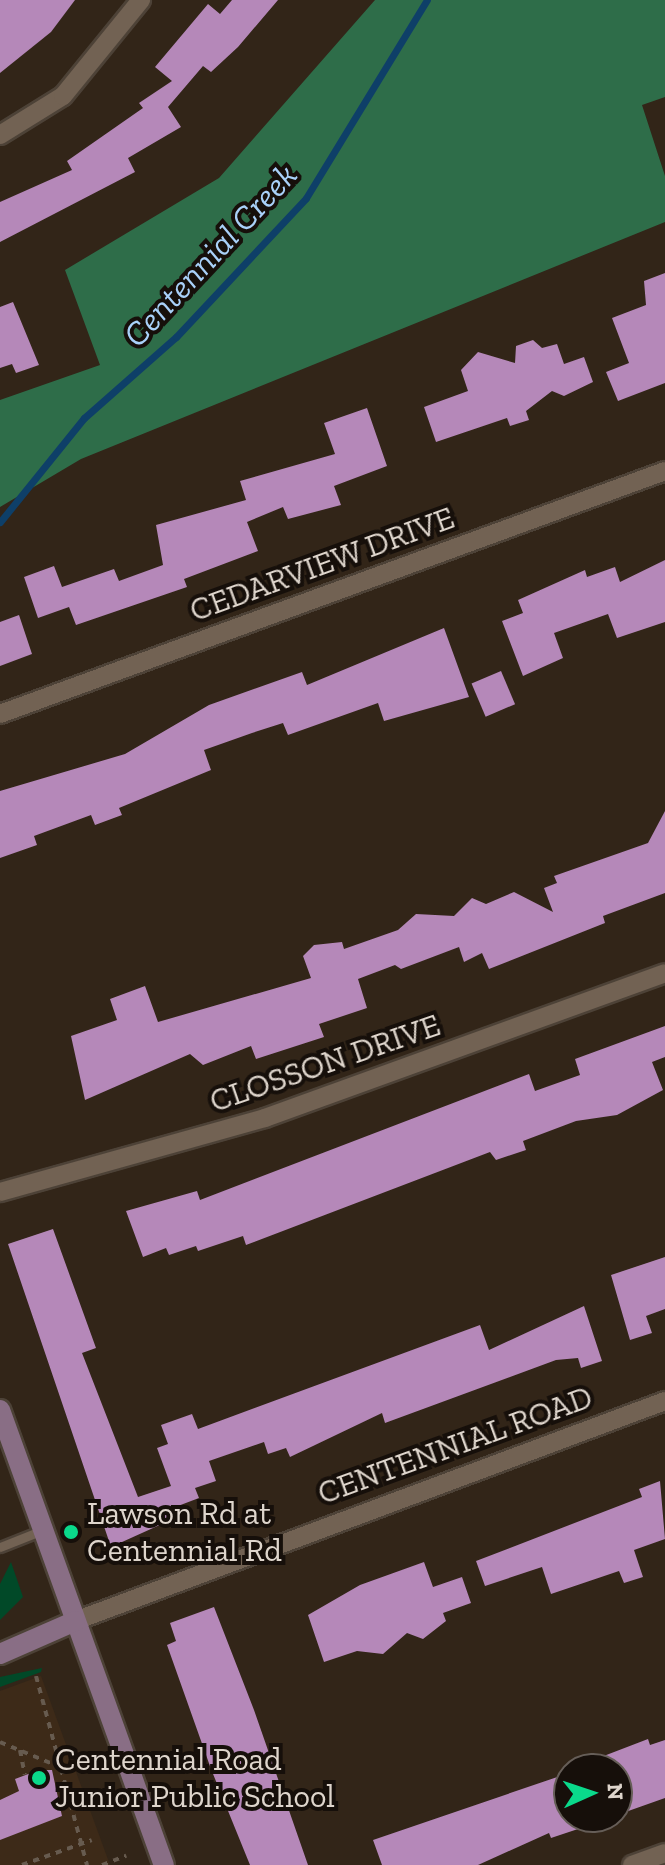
<!DOCTYPE html>
<style>
body{margin:0}
#map{position:relative;width:665px;height:1865px;overflow:hidden;background:#322518;font-family:"Zilla Slab",serif}
div>[style]{position:absolute}
[style*='--x']{left:calc(var(--x)*1px);top:calc(var(--y)*1px);width:calc(var(--w)*1px);rotate:calc(var(--a)*1deg)}
.built>*{inset:0;background:#3d2a18}
.green>*{inset:0;background:#014928}
.forest>*{inset:0;background:#2e6d49}
.stream>*{height:7px;margin:-3.5px;padding:0 3.5px;transform-origin:3.5px;border-radius:3.5px;background:#0e3f68}
.building>*{inset:0;background:#b588b9;transform-origin:0 0}
.path>*{height:4px;margin-top:-2px;transform-origin:0;background:repeating-linear-gradient(90deg,#675b4f 0 6px,transparent 0 12px)}
.roads{filter:drop-shadow(2px 0 #4d4237) drop-shadow(-2px 0 #4d4237) drop-shadow(0 2px #4d4237) drop-shadow(0 -2px #4d4237)}
.lane>*{height:9px;margin:-4.5px;padding:0 4.5px;transform-origin:4.5px;border-radius:4.5px;background:#726253}
.street>*{height:18px;margin:-9px;padding:0 9px;transform-origin:9px;border-radius:9px;background:#726253}
.secondary>*{height:20px;margin:-10px;padding:0 10px;transform-origin:10px;border-radius:10px;background:#896e85}
.dots>*{width:22px;height:22px;translate:-50% -50%;box-sizing:border-box;border:4px solid #160f0a;border-radius:50%}
span{translate:-50% -50%;white-space:nowrap;text-align:center;line-height:1.15;-webkit-text-stroke:8px #160f0a;paint-order:stroke}
.street-label{font-size:32px;color:#ded5cc}
.poi-label{font-size:32px;color:#ded5cc}
.left{translate:0 -50%;text-align:left}
.water-label{font-size:34px;color:#a9d1f9;font-style:italic}
.north{position:absolute;left:553px;top:1753px;width:80px;height:80px;box-sizing:border-box;background:#160f0a;border:2px solid #665e58;border-radius:50%;rotate:87deg;font-size:22px;font-weight:700;line-height:32px;text-align:center;color:#ded5cc}
.north::after{content:'';display:block;margin:auto;width:28px;height:36px;background:#0ad98b;clip-path:polygon(50% 0,100% 100%,50% 72%,0 100%)}
</style>
<div id="map">
<div class="built">
<i style="clip-path:polygon(41px 1676px,110px 1865px,0 1865px,0 1691px)"></i>
</div>
<div class="green">
<i style="clip-path:polygon(11px 1562px,23px 1597px,0 1620px,0 1584px)"></i>
<i style="clip-path:polygon(42px 1668px,41px 1672px,0 1687px,0 1677px)"></i>
</div>
<div class="forest">
<i style="clip-path:polygon(375px 0,665px 0,665px 97px,642px 105px,665px 176px,665px 222px,81px 459px,0 507px,0 400px,100px 365px,65px 270px,219px 178px)"></i>
</div>
<div class="stream">
<i style="--x:0;--y:522;--w:134;--a:-51.1"></i>
<i style="--x:84;--y:418;--w:123;--a:-41.4"></i>
<i style="--x:176;--y:337;--w:190;--a:-46.9"></i>
<i style="--x:306;--y:198;--w:232;--a:-58.6"></i>
</div>
<div class="building">
<i style="clip-path:polygon(0 0,75px 0,51px 32px,0 73px)"></i>
<i style="clip-path:polygon(232px 0,278px 0,238px 47px,211px 72px,203px 66px,168px 107px,181px 127px,128px 158px,135px 172px,0 242px,0 202px,72px 170px,67px 161px,143px 108px,139px 103px,172px 81px,155px 67px,208px 4px,220px 14px)"></i>
<i style="clip-path:polygon(665px 273px,665px 383px,618px 401px,606px 372px,629px 363px,612px 318px,646px 305px,644px 281px)"></i>
<i style="clip-path:polygon(13px 302px,39px 365px,16px 373px,12px 364px,0 368px,0 307px)"></i>
<i style="clip-path:polygon(533px 340px,542px 348px,557px 344px,564px 364px,584px 357px,593px 382px,564px 396px,552px 391px,526px 411px,529px 420px,510px 426px,507px 418px,436px 442px,424px 407px,468px 391px,461px 370px,478px 352px,515px 363px,516px 346px)"></i>
<i style="clip-path:polygon(367px 408px,387px 466px,334px 486px,341px 505px,288px 519px,283px 507px,247px 522px,258px 551px,184px 579px,187px 587px,76px 625px,69px 607px,38px 618px,24px 577px,54px 566px,62px 587px,114px 569px,119px 581px,163px 565px,156px 525px,246px 500px,240px 481px,335px 454px,324px 423px)"></i>
<i style="clip-path:polygon(665px 560px,665px 622px,617px 638px,608px 614px,554px 633px,563px 658px,523px 676px,502px 621px,523px 613px,518px 600px,585px 570px,587px 577px,615px 567px,620px 582px)"></i>
<i style="clip-path:polygon(19px 615px,32px 654px,0 666px,0 622px)"></i>
<i style="clip-path:polygon(444px 628px,469px 697px,384px 721px,378px 703px,288px 735px,283px 723px,252px 733px,204px 750px,211px 770px,119px 808px,122px 815px,95px 825px,91px 815px,34px 836px,37px 845px,0 858px,0 791px,125px 754px,209px 705px,302px 672px,307px 685px)"></i>
<i style="left:501px;top:671px;width:36px;height:32px;rotate:67deg"></i>
<i style="clip-path:polygon(665px 811px,665px 893px,603px 916px,605px 923px,489px 969px,482px 953px,464px 962px,459px 947px,401px 969px,395px 965px,358px 979px,367px 1008px,319px 1024px,324px 1037px,256px 1059px,251px 1046px,203px 1065px,190px 1054px,85px 1100px,71px 1036px,117px 1020px,110px 999px,145px 986px,158px 1022px,311px 978px,303px 956px,314px 945px,342px 942px,344px 949px,398px 930px,416px 914px,454px 916px,472px 898px,486px 904px,514px 892px,553px 912px,544px 888px,557px 883px,554px 876px,648px 843px)"></i>
<i style="clip-path:polygon(665px 1026px,665px 1057px,652px 1062px,663px 1090px,617px 1115px,576px 1121px,523px 1141px,526px 1150px,496px 1160px,490px 1152px,246px 1245px,243px 1236px,198px 1251px,196px 1246px,169px 1255px,166px 1248px,143px 1257px,126px 1211px,197px 1191px,200px 1200px,529px 1074px,535px 1091px,580px 1075px,575px 1059px)"></i>
<i style="clip-path:polygon(53px 1229px,96px 1348px,82px 1353px,138px 1497px,171px 1486px,157px 1448px,168px 1444px,161px 1425px,192px 1414px,198px 1429px,480px 1325px,489px 1350px,584px 1306px,602px 1361px,581px 1368px,578px 1358px,556px 1360px,385px 1423px,382px 1413px,290px 1457px,286px 1448px,268px 1454px,264px 1442px,209px 1461px,216px 1481px,195px 1488px,199px 1498px,170px 1509px,173px 1519px,111px 1547px,8px 1244px)"></i>
<i style="clip-path:polygon(665px 1257px,665px 1309px,646px 1316px,652px 1333px,630px 1340px,611px 1275px)"></i>
<i style="clip-path:polygon(660px 1481px,665px 1539px,634px 1550px,643px 1577px,624px 1583px,619px 1571px,551px 1594px,542px 1567px,485px 1586px,476px 1561px,642px 1497px,639px 1489px)"></i>
<i style="clip-path:polygon(424px 1562px,433px 1587px,462px 1577px,471px 1603px,443px 1613px,446px 1621px,423px 1639px,407px 1633px,383px 1654px,357px 1651px,324px 1662px,308px 1615px,360px 1585px)"></i>
<i style="clip-path:polygon(214px 1607px,254px 1710px,308px 1865px,250px 1865px,211px 1769px,167px 1645px,176px 1641px,170px 1623px)"></i>
<i style="clip-path:polygon(648px 1739px,650px 1745px,665px 1740px,665px 1798px,617px 1815px,617px 1769px,575px 1767px)"></i>
<i style="clip-path:polygon(39px 1770px,52px 1770px,62px 1816px,0 1840px,0 1800px,19px 1791px,15px 1779px)"></i>
<i style="clip-path:polygon(569px 1773px,569px 1817px,605px 1820px,551px 1838px,549px 1833px,478px 1865px,382px 1865px,373px 1840px)"></i>
</div>
<div class="path">
<i style="--x:36;--y:1676;--w:196;--a:74.9"></i>
<i style="--x:0;--y:1742;--w:65;--a:22.6"></i>
<i style="--x:20;--y:1750;--w:25;--a:79"></i>
<i style="--x:22;--y:1865;--w:74;--a:-19.7"></i>
<i style="--x:102;--y:1865;--w:26;--a:-21"></i>
</div>
<div class="roads">
<div class="lane">
<i style="--x:0;--y:1547;--w:46;--a:-21.6"></i>
</div>
<div class="street">
<i style="--x:0;--y:135;--w:74;--a:-31.8"></i>
<i style="--x:63;--y:96;--w:124;--a:-50.9"></i>
<i style="--x:0;--y:714;--w:708;--a:-20.07"></i>
<i style="--x:0;--y:1192;--w:275;--a:-15.6"></i>
<i style="--x:265;--y:1118;--w:425;--a:-19.9"></i>
<i style="--x:75;--y:1621;--w:630;--a:-20.45"></i>
<i style="--x:632;--y:1865;--w:35;--a:-20"></i>
</div>
<div class="secondary">
<i style="--x:0;--y:1410;--w:484;--a:70.2"></i>
<i style="--x:0;--y:1654;--w:82;--a:-23.7"></i>
</div>
</div>
<div class="dots">
<i style="left:71px;top:1532px;background:#0ad98b"></i>
<i style="left:39px;top:1778px;background:#0ad98b"></i>
</div>
<div class="street-label">
<span style="left:322px;top:564px;rotate:-20deg">CEDARVIEW DRIVE</span>
<span style="left:325px;top:1063px;rotate:-19deg">CLOSSON DRIVE</span>
<span style="left:455px;top:1445px;rotate:-20deg">CENTENNIAL ROAD</span>
</div>
<div class="poi-label">
<span class="left" style="left:87px;top:1532px">Lawson Rd at<br>Centennial Rd</span>
<span class="left" style="left:55px;top:1778px">Centennial Road<br>Junior Public School</span>
</div>
<div class="water-label">
<span style="left:210px;top:255px;rotate:-47deg">Centennial Creek</span>
</div>
<div class="north">N</div>
</div>
